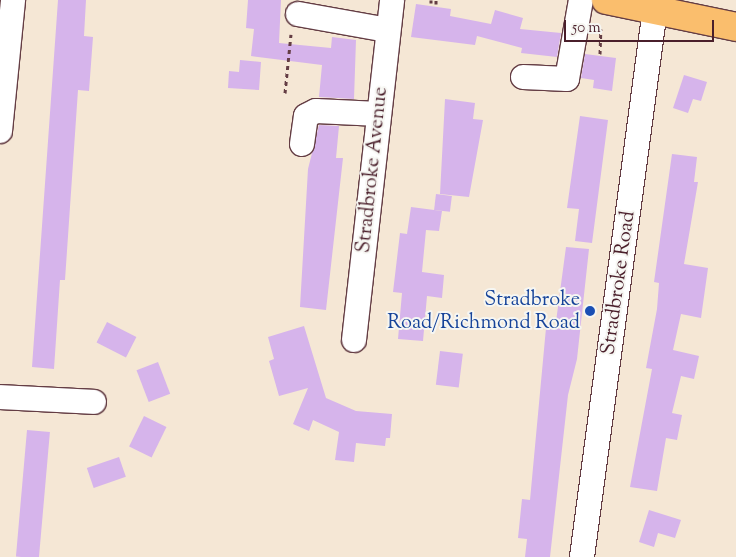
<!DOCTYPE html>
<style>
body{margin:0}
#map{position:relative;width:736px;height:557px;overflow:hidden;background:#f5e7d5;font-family:"Sorts Mill Goudy",serif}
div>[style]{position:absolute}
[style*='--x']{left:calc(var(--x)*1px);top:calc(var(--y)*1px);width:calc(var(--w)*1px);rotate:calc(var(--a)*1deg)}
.building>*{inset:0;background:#d6b4eb;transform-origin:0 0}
.path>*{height:3px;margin-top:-1.5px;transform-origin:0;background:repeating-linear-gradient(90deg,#643d44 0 4px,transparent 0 8px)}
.roads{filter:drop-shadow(1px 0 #643d44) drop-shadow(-1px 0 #643d44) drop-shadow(0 1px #643d44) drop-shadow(0 -1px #643d44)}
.minor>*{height:24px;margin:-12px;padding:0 12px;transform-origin:12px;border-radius:12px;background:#fff}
.major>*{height:28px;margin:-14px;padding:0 14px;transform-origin:14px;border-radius:14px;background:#fabe6d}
.dots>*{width:14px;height:14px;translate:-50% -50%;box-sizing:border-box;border:2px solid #f6f6f2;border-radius:50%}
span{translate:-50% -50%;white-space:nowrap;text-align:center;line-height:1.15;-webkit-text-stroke:4px #f6f6f2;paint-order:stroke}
.street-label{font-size:20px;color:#4a1f2b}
.transit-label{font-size:20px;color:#164399}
.right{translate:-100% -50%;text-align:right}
.scale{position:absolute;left:564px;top:20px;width:150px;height:22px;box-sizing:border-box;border:2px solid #4a1f2b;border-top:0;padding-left:6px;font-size:15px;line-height:18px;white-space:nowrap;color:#4a1f2b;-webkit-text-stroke:4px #f6f6f2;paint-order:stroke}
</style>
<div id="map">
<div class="building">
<i style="clip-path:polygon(58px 0,86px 0,84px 36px,93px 37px,89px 91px,78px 90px,65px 280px,60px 280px,54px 369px,32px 367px)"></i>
<i style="clip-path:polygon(248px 0,281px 0,279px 43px,331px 48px,332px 37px,356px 40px,354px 99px,319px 97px,322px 65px,251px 56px,254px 29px,246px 28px)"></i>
<i style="clip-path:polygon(416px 4px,451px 9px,450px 16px,491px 24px,495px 10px,523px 18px,520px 29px,561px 33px,557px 57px,521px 53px,522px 48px,477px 36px,475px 45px,411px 37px)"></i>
<i style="clip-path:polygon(585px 54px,616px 58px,612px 91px,593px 88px,594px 80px,581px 78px)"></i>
<i style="clip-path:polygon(240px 60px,261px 62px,259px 90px,228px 88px,229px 71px,239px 72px)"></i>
<i style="clip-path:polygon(684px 75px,707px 82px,701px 101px,693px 99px,688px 113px,673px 108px)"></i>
<i style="clip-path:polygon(445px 99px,475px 103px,473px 119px,483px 120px,469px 197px,440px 194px)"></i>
<i style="clip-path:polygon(580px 116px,608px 120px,592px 243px,575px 241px,579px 209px,567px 208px)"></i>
<i style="clip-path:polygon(319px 125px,339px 126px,336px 158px,343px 158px,326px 310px,300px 307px,308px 169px)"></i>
<i style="clip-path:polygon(672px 154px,697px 157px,694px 182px,698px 182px,684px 264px,708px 268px,701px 318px,681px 314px,673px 350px,699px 356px,694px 379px,681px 376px,672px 413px,682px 415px,677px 440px,666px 438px,657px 491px,630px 487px,652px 369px,646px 368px,657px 309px,659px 283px,654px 282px)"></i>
<i style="left:436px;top:194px;width:16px;height:16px;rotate:7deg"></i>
<i style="clip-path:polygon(411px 207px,442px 211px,439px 231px,426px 230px,422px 272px,444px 275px,442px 298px,427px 296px,423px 341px,398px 339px,402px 293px,393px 292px,400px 233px,407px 234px)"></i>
<i style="clip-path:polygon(566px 247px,589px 249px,577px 359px,568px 395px,550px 557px,525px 557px,527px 539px,518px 538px,522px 499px,530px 500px,546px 328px,555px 329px)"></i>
<i style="left:107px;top:322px;width:33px;height:23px;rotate:27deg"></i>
<i style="clip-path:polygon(304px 326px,326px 398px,356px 411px,392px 414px,390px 438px,386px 438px,385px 446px,356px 443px,354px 462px,335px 460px,339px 432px,313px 420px,309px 431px,293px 424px,308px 388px,279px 396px,269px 361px,274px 359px,268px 337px)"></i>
<i style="left:440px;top:351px;width:23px;height:34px;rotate:7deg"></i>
<i style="left:158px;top:362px;width:34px;height:23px;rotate:69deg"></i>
<i style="left:144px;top:416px;width:25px;height:34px;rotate:26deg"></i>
<i style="left:27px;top:430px;width:23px;height:127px;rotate:5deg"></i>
<i style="left:119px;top:457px;width:21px;height:34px;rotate:71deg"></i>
<i style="clip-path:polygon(649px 510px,681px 520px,675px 538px,658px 533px,654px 547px,639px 542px)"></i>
</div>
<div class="path">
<i style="--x:431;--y:3;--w:3;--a:-90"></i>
<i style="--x:436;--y:4;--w:4;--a:-90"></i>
<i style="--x:600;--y:54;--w:25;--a:-88"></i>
<i style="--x:285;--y:93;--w:59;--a:-84.2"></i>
</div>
<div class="roads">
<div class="minor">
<i style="--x:298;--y:14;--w:91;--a:10.1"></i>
<i style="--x:523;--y:77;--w:44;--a:2.6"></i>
<i style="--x:567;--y:79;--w:80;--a:-80"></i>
<i style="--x:0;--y:131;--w:132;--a:-84.3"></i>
<i style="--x:302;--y:144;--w:28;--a:-82"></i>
<i style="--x:306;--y:116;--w:11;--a:-27"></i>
<i style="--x:316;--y:111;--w:63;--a:2.7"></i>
<i style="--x:354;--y:340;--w:342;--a:-83.6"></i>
<i style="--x:0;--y:397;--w:94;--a:3"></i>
<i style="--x:582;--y:557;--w:553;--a:-82.41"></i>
</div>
<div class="major">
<i style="--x:606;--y:0;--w:133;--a:11.7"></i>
</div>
</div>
<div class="dots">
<i style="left:590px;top:311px;background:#1a4fb4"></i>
</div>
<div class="street-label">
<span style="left:373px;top:170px;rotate:-84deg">Stradbroke Avenue</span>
<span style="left:619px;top:283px;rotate:-82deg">Stradbroke Road</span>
</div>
<div class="transit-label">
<span class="right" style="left:580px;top:312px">Stradbroke<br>Road/Richmond Road</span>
</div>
<div class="scale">50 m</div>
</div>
